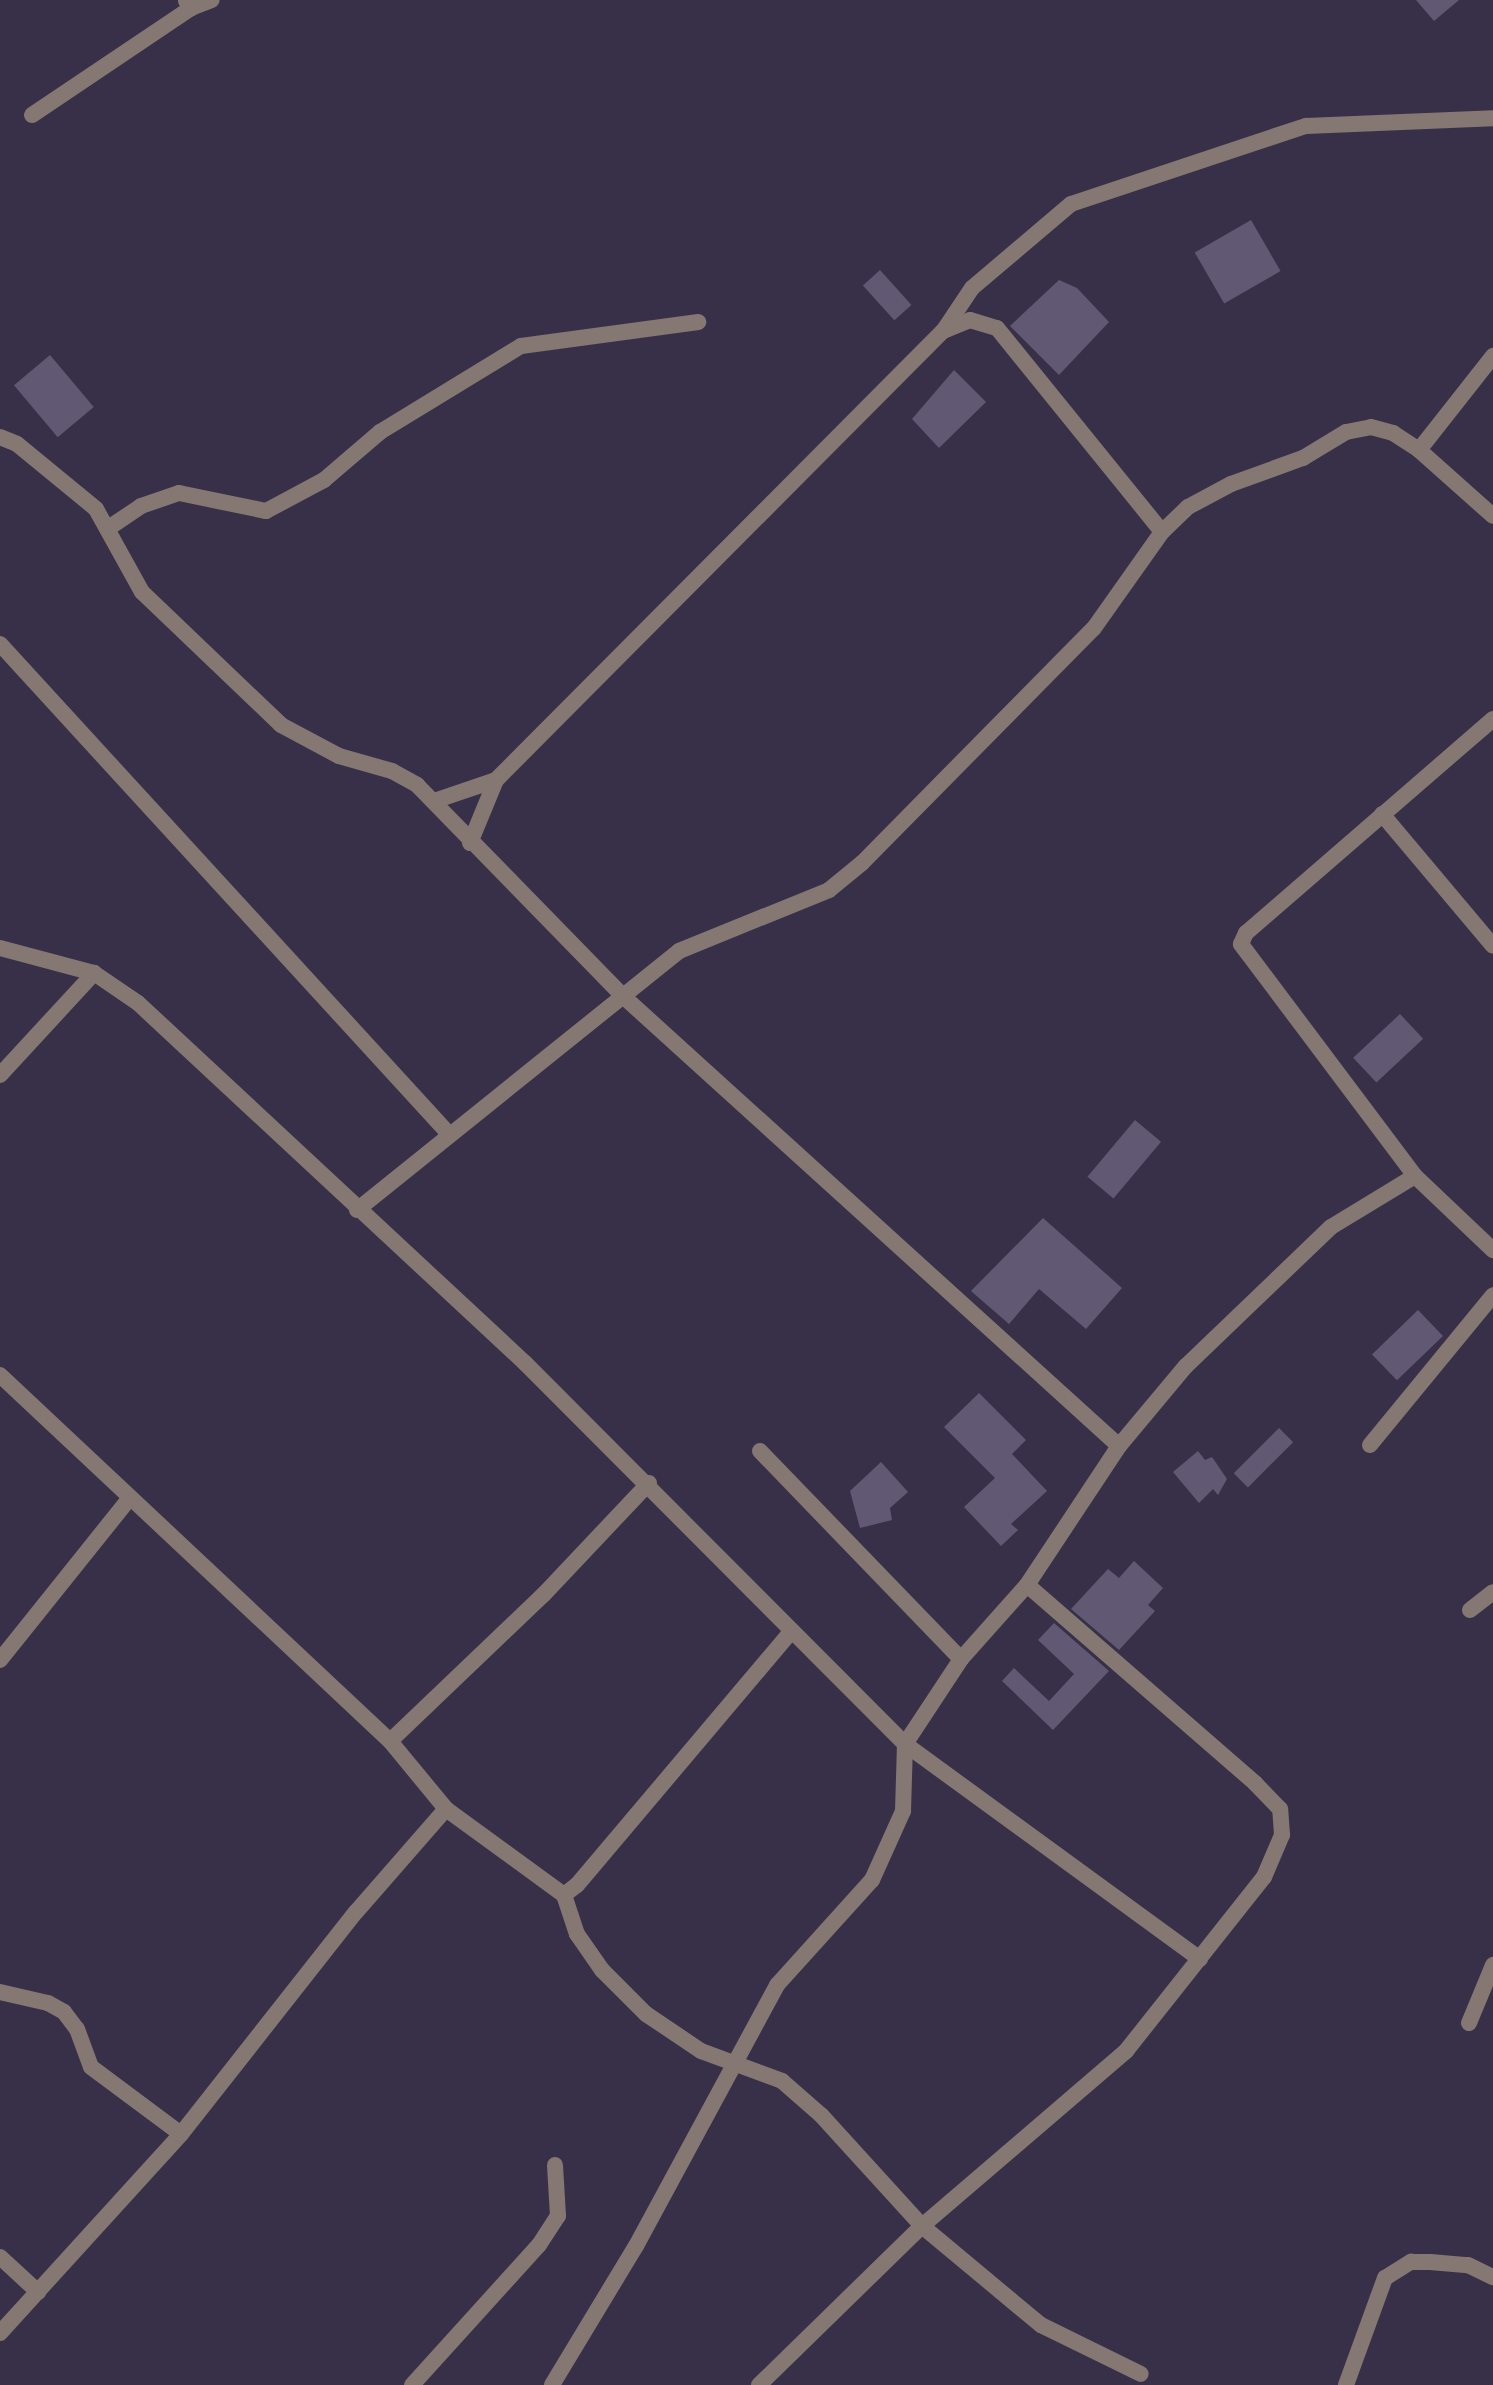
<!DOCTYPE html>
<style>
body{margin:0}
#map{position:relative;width:1493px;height:2385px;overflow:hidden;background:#383049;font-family:Barlow,sans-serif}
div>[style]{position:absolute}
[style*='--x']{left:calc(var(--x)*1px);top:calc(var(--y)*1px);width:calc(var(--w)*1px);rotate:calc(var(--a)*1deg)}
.building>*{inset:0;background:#615974;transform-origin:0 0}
.street>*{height:16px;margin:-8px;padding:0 8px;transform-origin:8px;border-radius:8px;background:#857771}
span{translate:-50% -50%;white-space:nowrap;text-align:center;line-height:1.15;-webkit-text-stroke:8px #1e1b26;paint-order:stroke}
</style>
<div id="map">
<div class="building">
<i style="clip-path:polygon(1416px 0,1459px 0,1434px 21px)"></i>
<i style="left:1251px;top:220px;width:59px;height:65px;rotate:60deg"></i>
<i style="left:880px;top:270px;width:47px;height:23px;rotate:48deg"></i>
<i style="clip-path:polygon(1059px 280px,1077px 288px,1109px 322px,1059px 375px,1010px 326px)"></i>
<i style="left:50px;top:355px;width:68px;height:47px;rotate:50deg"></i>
<i style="clip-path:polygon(954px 370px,986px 402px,939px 448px,912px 419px)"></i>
<i style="left:1400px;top:1014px;width:34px;height:64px;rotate:47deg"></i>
<i style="left:1135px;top:1120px;width:34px;height:74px;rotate:40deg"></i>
<i style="clip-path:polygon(1043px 1218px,1122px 1288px,1086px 1329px,1039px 1289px,1009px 1324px,971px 1291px)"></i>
<i style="left:1418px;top:1310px;width:36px;height:64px;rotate:46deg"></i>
<i style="clip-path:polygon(979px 1393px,1026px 1440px,1012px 1454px,1047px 1491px,1011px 1524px,1018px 1530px,1001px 1546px,964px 1507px,995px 1478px,944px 1427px)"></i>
<i style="left:1279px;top:1428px;width:20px;height:64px;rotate:45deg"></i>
<i style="clip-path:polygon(1198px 1451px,1205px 1460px,1212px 1457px,1227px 1479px,1218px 1495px,1213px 1489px,1199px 1503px,1173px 1472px)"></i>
<i style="clip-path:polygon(881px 1462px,908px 1492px,890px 1508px,892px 1520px,860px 1528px,850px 1491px)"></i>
<i style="clip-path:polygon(1134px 1561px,1163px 1588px,1148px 1605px,1155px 1611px,1119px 1650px,1071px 1609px,1108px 1569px,1119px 1578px)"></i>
<i style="clip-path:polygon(1054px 1623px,1109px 1671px,1053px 1730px,1002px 1681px,1014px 1668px,1049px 1701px,1074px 1674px,1038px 1640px)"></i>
</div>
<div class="street">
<i style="--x:186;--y:1;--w:9;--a:54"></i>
<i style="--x:191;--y:8;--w:22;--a:-21"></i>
<i style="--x:32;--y:115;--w:192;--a:-33.9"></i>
<i style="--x:944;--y:330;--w:50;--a:-56.3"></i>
<i style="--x:972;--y:288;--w:130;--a:-40.3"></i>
<i style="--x:1071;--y:204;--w:248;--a:-18.4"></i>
<i style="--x:1306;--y:126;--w:187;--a:-2.4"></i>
<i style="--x:0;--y:437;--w:18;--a:22"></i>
<i style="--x:17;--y:444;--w:102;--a:39.4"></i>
<i style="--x:96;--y:509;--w:95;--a:61"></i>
<i style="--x:142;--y:592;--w:192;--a:43.7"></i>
<i style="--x:281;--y:725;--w:66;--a:28.1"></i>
<i style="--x:339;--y:756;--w:55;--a:15.8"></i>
<i style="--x:392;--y:771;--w:29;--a:29"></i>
<i style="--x:417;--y:785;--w:296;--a:45.7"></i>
<i style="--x:624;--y:997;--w:668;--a:42.21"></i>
<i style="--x:1419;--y:450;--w:120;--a:-51.8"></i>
<i style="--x:110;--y:527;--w:37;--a:-34"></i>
<i style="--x:141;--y:506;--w:40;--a:-18.9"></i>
<i style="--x:179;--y:493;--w:89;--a:11.7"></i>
<i style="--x:266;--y:511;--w:66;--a:-28.1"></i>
<i style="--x:324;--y:480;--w:74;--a:-40.6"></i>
<i style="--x:380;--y:432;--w:165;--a:-31.4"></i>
<i style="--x:521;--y:346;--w:179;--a:-7.7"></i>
<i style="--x:0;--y:644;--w:665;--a:47.5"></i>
<i style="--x:434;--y:801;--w:65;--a:-18.7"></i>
<i style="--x:1382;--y:814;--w:172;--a:49.9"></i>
<i style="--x:470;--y:843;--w:68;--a:-67.6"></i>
<i style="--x:496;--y:780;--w:634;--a:-45.13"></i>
<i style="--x:943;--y:331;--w:29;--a:-22"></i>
<i style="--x:970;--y:320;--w:28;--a:17"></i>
<i style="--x:997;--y:328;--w:262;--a:51"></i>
<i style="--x:0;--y:948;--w:97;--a:14.9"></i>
<i style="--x:94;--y:973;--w:53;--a:34.3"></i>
<i style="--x:138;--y:1003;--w:529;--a:42.93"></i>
<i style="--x:525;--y:1363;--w:538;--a:45.08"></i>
<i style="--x:905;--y:1744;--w:365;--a:36.1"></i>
<i style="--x:0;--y:1075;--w:139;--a:-47.3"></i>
<i style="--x:1415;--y:1176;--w:290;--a:-126.9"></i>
<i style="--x:1241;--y:944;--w:12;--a:-66"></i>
<i style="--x:1246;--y:933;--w:327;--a:-40.9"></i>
<i style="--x:357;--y:1210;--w:413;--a:-38.8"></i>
<i style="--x:679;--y:951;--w:162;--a:-22.1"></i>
<i style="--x:829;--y:890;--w:43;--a:-39.3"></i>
<i style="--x:862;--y:863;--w:330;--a:-45.4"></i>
<i style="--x:1094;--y:628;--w:118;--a:-54.7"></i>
<i style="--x:1162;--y:532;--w:36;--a:-44"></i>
<i style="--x:1188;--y:507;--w:49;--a:-28.1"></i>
<i style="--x:1231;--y:484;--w:77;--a:-19.9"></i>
<i style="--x:1303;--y:458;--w:50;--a:-31.2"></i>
<i style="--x:1346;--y:432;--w:25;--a:-11"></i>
<i style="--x:1371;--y:427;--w:23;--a:15"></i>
<i style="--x:1393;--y:433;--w:31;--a:33"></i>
<i style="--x:1419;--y:450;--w:99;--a:41.7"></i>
<i style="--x:0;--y:1375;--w:535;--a:43.18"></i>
<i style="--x:1370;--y:1445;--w:194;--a:-50.6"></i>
<i style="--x:760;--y:1451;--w:289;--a:46"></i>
<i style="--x:649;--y:1483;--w:154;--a:133.4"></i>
<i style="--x:543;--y:1595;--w:211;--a:136.3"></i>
<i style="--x:390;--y:1741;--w:88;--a:50.5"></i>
<i style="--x:446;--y:1809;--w:146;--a:36.1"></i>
<i style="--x:564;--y:1895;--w:41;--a:71.6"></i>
<i style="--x:577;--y:1934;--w:44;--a:55.2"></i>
<i style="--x:602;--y:1970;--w:62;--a:45"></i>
<i style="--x:646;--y:2014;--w:66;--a:33.9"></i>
<i style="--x:701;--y:2051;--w:86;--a:20.3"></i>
<i style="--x:782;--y:2081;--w:52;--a:41.1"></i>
<i style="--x:821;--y:2115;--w:150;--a:47.7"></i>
<i style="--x:922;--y:2226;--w:155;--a:39.8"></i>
<i style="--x:1041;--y:2325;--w:111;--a:26.1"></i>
<i style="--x:1470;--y:1610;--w:29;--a:-38"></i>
<i style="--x:0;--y:1660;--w:205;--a:-51.3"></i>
<i style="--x:564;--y:1895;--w:16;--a:-38"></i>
<i style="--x:577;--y:1885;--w:331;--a:-49.8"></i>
<i style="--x:0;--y:1992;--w:49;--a:12.9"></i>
<i style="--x:48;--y:2003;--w:18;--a:29"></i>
<i style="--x:64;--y:2012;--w:21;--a:53"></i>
<i style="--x:77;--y:2029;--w:40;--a:69.8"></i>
<i style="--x:91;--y:2067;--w:112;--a:36.7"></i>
<i style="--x:1469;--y:2023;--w:63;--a:-67.5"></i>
<i style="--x:0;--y:2257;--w:52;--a:42.6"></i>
<i style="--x:0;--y:2333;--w:269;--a:-47.7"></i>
<i style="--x:181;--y:2134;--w:283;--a:-51.8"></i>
<i style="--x:356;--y:1912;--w:137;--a:-48.9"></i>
<i style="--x:412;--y:2385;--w:189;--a:-47.8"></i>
<i style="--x:539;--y:2245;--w:35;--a:-57"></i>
<i style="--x:558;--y:2216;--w:51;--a:-93.4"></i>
<i style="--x:552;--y:2385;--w:162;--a:-58.9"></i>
<i style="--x:636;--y:2246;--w:297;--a:-61.6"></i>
<i style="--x:777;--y:1985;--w:142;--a:-47.9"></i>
<i style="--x:872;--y:1880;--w:76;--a:-65.8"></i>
<i style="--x:903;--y:1811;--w:67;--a:-88.3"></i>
<i style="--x:905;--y:1744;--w:102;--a:-56.6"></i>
<i style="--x:961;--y:1659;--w:99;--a:-48.3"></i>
<i style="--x:1027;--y:1585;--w:167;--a:-56.5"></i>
<i style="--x:1119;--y:1446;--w:104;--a:-50.1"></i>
<i style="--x:1186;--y:1366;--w:201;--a:-43.8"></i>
<i style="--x:1331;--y:1227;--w:98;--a:-31.3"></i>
<i style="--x:1415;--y:1176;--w:108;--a:43.5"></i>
<i style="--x:759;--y:2385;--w:228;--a:-44.3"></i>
<i style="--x:922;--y:2226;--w:269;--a:-40.6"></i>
<i style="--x:1126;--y:2051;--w:222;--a:-51.6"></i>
<i style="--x:1264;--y:1877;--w:46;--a:-66.8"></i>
<i style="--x:1282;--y:1835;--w:26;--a:-94"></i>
<i style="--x:1280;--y:1809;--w:36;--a:-134"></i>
<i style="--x:1255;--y:1783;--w:302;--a:-139"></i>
<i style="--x:1346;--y:2385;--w:114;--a:-70"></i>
<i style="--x:1385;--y:2278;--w:31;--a:-32"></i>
<i style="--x:1411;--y:2262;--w:19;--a:0"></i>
<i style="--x:1430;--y:2262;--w:38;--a:5"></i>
<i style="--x:1468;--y:2265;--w:28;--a:26"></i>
</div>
</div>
